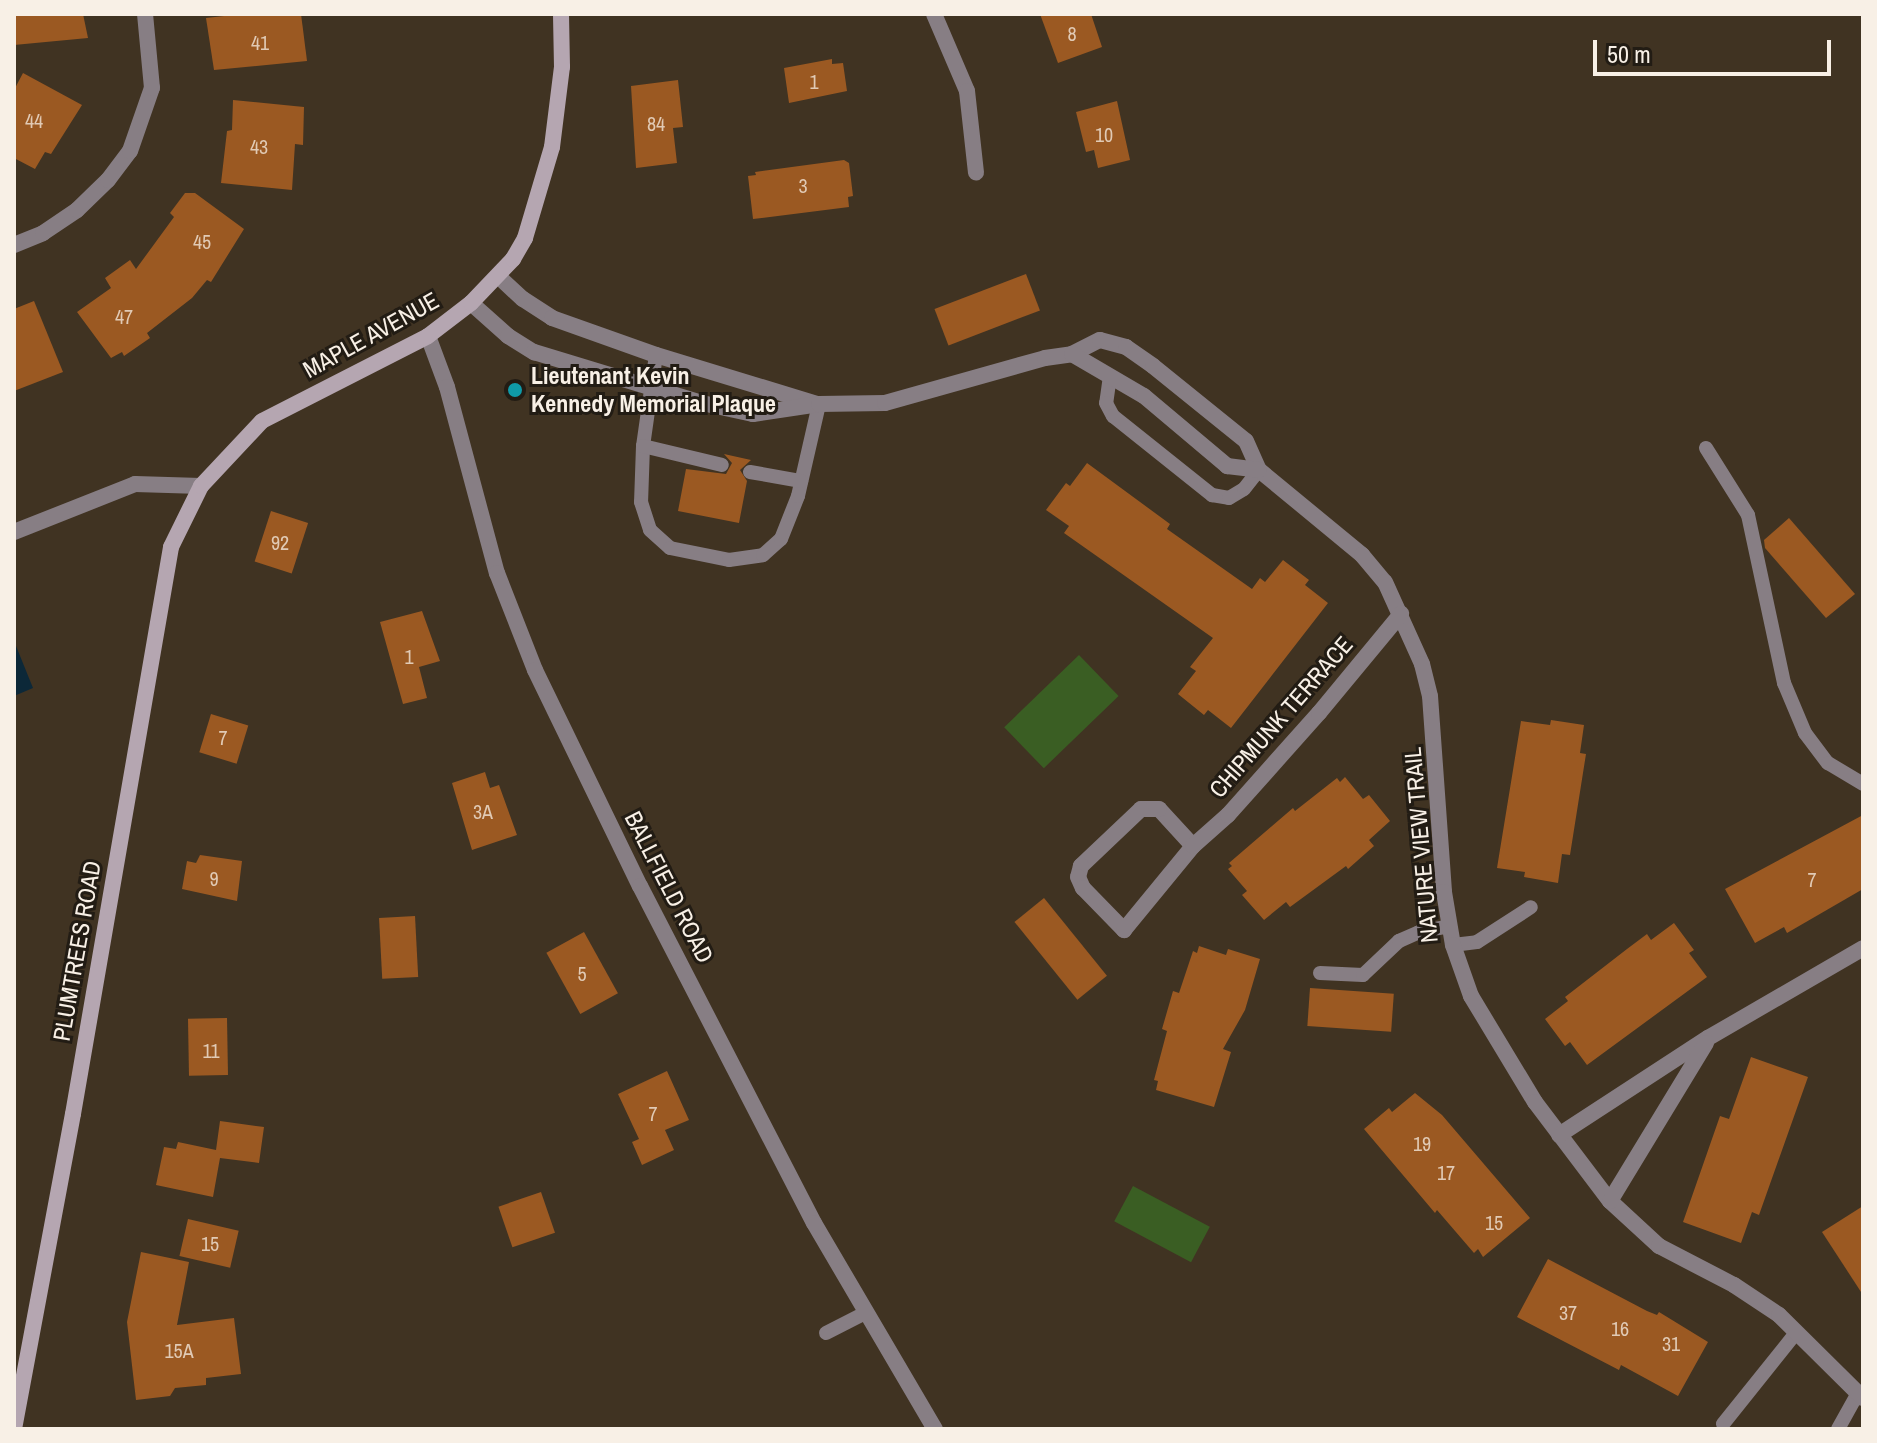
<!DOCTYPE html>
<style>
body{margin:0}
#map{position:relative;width:1877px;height:1443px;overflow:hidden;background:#403322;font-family:"Archivo Narrow",sans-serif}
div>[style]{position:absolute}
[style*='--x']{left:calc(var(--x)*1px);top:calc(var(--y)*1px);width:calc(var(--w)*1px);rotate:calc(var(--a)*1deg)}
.green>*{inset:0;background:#3a5e23;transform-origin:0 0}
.water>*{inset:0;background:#0c2838}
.building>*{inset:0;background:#9b5922;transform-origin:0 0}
.lane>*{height:14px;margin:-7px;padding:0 7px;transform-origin:7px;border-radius:7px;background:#877e84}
.street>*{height:16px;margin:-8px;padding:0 8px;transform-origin:8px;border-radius:8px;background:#877e84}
.secondary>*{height:16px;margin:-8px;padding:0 8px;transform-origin:8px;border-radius:8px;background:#b5a6b1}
.dots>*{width:22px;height:22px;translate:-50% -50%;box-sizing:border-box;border:4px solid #221c14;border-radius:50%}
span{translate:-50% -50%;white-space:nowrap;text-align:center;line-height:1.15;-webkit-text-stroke:6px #221c14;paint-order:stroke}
.number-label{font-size:20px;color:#e1cab5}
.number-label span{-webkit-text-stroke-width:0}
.street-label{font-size:24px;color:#f8f0e6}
.poi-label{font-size:24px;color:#f8f0e6;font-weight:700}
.left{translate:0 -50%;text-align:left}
.frame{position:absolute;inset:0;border:16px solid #f8f0e6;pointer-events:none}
.scale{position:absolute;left:1593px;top:40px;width:238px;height:36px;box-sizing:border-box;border:4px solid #f8f0e6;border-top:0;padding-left:10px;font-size:24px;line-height:28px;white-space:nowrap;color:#f8f0e6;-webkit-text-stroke:6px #221c14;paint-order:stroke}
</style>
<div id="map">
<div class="green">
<i style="left:1079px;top:655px;width:57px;height:104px;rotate:46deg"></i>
<i style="left:1133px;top:1186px;width:87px;height:40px;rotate:28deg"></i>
</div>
<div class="water">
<i style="clip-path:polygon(14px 641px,33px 688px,14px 696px)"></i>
</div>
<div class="building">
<i style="clip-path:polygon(14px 14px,83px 14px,88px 38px,14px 45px)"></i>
<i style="clip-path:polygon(242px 14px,301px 14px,307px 61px,214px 70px,206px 18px)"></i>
<i style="clip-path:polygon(1040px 14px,1091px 14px,1102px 47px,1058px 63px)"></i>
<i style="clip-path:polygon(832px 59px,832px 64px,843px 63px,847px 91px,789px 103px,784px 68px)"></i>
<i style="clip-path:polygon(23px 73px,82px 105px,51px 154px,45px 152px,35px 169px,14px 158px,14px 90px)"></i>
<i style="clip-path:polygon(678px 80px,683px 127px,673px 128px,677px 163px,636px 168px,631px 86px)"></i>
<i style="clip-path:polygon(233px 100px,304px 107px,303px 145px,295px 144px,292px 190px,221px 183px,227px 131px,232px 130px)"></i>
<i style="clip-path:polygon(1117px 101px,1130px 160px,1098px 168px,1094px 150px,1086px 152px,1076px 112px)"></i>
<i style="clip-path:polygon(844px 160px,849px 163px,853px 196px,848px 197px,849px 207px,753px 219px,748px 176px,756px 175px,755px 172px)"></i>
<i style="clip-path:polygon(185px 193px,195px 193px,244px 229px,211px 282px,207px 280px,192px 298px,147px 333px,150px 338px,124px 356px,122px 352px,111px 358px,77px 312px,111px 288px,105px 278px,130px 260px,136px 269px,174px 217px,170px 213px)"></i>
<i style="left:1026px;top:274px;width:39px;height:98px;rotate:69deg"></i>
<i style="clip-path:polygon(34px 301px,63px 372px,14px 391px,14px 309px)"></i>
<i style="clip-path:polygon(724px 454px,751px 460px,740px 470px,747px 481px,739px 523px,678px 511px,686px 469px,726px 474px,732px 463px)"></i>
<i style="clip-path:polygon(1087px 463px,1170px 524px,1167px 529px,1252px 589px,1260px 578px,1265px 582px,1283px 560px,1309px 580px,1305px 585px,1328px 603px,1231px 728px,1208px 710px,1204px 715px,1178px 694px,1196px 671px,1190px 667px,1213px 638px,1064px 533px,1069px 526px,1046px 510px,1066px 483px,1070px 486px)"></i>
<i style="left:271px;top:511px;width:39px;height:53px;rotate:18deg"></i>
<i style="clip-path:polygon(1789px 518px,1855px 594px,1826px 618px,1765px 548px,1764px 540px)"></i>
<i style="clip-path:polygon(422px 611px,440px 661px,419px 667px,427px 698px,403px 704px,380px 622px)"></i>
<i style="left:211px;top:714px;width:39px;height:40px;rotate:17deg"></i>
<i style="clip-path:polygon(1551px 720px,1584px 725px,1580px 753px,1586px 754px,1570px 855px,1562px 854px,1558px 883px,1524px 877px,1525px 872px,1497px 868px,1521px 721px,1550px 725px)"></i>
<i style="clip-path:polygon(485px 772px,490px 788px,499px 785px,517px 835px,472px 850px,452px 783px)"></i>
<i style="clip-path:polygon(1345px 777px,1363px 799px,1369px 795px,1390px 821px,1369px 840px,1374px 846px,1348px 869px,1346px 866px,1290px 907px,1286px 902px,1264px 920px,1242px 895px,1247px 891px,1228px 869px,1232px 866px,1229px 863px,1293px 808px,1295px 811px,1337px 778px,1340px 782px)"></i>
<i style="clip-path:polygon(1863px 815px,1863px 889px,1787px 933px,1784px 927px,1755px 943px,1725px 889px)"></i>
<i style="clip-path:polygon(200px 855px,242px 861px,237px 901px,182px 889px,187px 861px,196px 863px)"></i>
<i style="left:1044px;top:898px;width:100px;height:38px;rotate:51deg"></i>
<i style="left:415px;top:916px;width:61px;height:36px;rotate:87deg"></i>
<i style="clip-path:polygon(1674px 923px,1694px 950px,1689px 953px,1707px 977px,1587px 1065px,1570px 1042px,1565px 1046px,1545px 1019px,1568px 1001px,1565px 997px,1627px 949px,1647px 934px,1651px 940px)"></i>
<i style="left:584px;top:932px;width:70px;height:43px;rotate:61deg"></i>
<i style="clip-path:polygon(1199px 946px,1226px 955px,1228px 949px,1260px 959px,1245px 1010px,1223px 1049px,1231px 1052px,1214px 1107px,1156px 1090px,1158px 1081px,1154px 1080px,1167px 1031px,1162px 1029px,1173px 991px,1179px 993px,1193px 951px,1197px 953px)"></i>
<i style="left:1310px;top:988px;width:84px;height:38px;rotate:4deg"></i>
<i style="left:227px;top:1018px;width:57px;height:39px;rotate:89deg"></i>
<i style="clip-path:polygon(1751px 1057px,1808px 1077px,1759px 1215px,1752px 1212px,1741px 1243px,1683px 1222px,1720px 1116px,1729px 1119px)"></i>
<i style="clip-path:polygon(667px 1071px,689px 1120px,665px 1130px,674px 1150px,642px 1165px,632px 1142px,639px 1139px,618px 1094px)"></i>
<i style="clip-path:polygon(1415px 1093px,1442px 1115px,1530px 1218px,1483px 1257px,1478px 1249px,1474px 1253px,1437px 1210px,1435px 1213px,1364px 1129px,1389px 1108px,1392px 1112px)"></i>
<i style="clip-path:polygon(220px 1121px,264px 1127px,259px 1163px,220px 1158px,213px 1197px,156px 1185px,164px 1147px,176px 1149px,178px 1142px,216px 1150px)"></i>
<i style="left:541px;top:1192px;width:43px;height:45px;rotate:71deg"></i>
<i style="clip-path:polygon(1863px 1206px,1863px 1295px,1822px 1232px)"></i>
<i style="left:188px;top:1219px;width:52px;height:38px;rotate:13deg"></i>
<i style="clip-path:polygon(141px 1252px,189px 1262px,177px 1325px,234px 1318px,241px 1374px,206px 1378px,206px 1385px,175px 1388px,170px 1396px,136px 1400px,127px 1322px)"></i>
<i style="clip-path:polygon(1548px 1259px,1647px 1311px,1657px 1315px,1659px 1312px,1708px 1342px,1678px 1396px,1621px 1365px,1619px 1370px,1517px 1317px)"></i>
</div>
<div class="lane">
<i style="--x:656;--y:355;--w:92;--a:98.1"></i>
<i style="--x:643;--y:446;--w:56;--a:92"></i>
<i style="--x:641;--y:502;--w:29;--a:72"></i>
<i style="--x:650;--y:530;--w:27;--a:42"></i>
<i style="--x:670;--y:548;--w:60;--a:11.5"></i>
<i style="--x:729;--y:560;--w:34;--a:-8"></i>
<i style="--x:763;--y:555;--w:24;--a:-42"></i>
<i style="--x:781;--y:539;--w:46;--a:-68.4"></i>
<i style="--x:798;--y:496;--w:94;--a:-77.1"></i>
<i style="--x:1110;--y:376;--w:27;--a:98"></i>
<i style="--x:1106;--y:403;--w:15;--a:62"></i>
<i style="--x:1113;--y:416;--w:127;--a:38.6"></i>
<i style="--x:1212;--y:495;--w:17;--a:10"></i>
<i style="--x:1229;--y:498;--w:17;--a:-31"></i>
<i style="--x:1244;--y:489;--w:24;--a:-52"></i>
<i style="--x:643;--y:446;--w:81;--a:13.5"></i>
<i style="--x:1706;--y:448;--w:79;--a:57.9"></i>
<i style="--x:1748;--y:515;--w:172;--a:77.9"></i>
<i style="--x:1784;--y:683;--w:54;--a:67.2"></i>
<i style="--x:1805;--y:733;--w:38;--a:53"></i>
<i style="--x:1828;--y:763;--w:41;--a:31"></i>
<i style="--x:750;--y:472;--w:52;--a:10"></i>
<i style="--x:1453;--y:945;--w:24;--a:-7"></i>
<i style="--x:1477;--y:942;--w:64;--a:-32.9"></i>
<i style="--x:1320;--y:973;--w:43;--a:2.7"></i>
<i style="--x:1363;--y:975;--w:50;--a:-43.4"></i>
<i style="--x:1399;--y:941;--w:22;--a:-24"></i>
<i style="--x:1419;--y:932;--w:31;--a:-11"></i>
<i style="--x:826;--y:1333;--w:44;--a:-27.1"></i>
<i style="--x:1723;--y:1424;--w:117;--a:-51.3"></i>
<i style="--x:1838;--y:1429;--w:41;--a:-60.9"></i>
</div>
<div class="street">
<i style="--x:934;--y:14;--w:84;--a:66.8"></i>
<i style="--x:967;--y:91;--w:82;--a:83.7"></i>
<i style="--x:14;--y:245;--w:31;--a:-22"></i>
<i style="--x:43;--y:233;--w:41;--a:-34.1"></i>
<i style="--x:77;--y:210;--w:43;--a:-44.1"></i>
<i style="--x:108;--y:180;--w:36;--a:-53"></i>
<i style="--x:130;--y:151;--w:67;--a:-70.8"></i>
<i style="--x:152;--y:88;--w:74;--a:-95.4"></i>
<i style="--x:498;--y:276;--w:34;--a:43"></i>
<i style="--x:523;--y:299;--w:35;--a:33"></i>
<i style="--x:552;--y:318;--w:110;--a:19.6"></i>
<i style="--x:656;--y:355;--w:168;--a:16.9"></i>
<i style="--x:471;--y:303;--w:50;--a:41.7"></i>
<i style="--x:508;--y:336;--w:31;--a:32"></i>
<i style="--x:534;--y:352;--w:176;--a:16.9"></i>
<i style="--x:702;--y:403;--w:52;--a:12.2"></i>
<i style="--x:753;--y:414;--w:67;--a:-8.6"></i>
<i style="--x:819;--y:404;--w:66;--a:-0.9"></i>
<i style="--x:885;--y:403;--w:166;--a:-15.7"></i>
<i style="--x:1045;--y:358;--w:27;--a:-8"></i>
<i style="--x:1072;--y:354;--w:31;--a:-27"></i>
<i style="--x:1100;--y:340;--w:27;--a:15"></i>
<i style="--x:1126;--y:347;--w:33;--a:35"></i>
<i style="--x:1153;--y:366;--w:119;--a:38.9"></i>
<i style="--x:1246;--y:441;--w:32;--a:66"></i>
<i style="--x:1259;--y:470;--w:134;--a:39.5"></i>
<i style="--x:1362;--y:555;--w:35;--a:50"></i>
<i style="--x:1385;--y:582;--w:90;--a:65.7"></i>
<i style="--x:1422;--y:664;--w:33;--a:76"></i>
<i style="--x:1430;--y:696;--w:196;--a:85.9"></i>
<i style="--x:1444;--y:892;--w:54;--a:80.4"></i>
<i style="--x:1453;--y:945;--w:54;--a:70.6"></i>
<i style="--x:1471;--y:996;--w:124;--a:58.9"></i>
<i style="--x:1535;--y:1102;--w:124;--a:52.9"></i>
<i style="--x:1610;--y:1201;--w:67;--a:42.6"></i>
<i style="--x:1659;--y:1246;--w:85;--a:27.5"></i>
<i style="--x:1734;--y:1285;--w:54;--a:33.7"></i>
<i style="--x:1779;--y:1315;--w:118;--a:44.7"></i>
<i style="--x:428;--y:336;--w:54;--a:69.6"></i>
<i style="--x:447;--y:387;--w:193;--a:75"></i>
<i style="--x:497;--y:573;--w:104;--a:68.6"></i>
<i style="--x:535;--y:670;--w:240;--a:64.1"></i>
<i style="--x:640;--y:886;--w:379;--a:62.7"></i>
<i style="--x:814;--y:1223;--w:239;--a:59.6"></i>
<i style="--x:1072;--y:354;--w:83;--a:30.3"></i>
<i style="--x:1144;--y:396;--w:109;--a:40.1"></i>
<i style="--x:1227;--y:466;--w:32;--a:7"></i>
<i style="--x:14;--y:532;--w:130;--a:-21.6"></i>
<i style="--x:135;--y:484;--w:66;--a:1.7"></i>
<i style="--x:1193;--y:846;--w:50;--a:-132.6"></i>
<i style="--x:1159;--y:809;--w:18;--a:180"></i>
<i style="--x:1141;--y:809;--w:83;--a:136.5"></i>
<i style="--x:1081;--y:866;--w:11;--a:105"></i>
<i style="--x:1078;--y:877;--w:12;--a:66"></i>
<i style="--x:1083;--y:888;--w:59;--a:45.7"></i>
<i style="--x:1124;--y:930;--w:109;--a:-50.6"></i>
<i style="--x:1193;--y:846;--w:47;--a:-41.5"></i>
<i style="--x:1228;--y:815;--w:137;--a:-48.3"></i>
<i style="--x:1319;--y:713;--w:129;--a:-50.4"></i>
<i style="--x:1559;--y:1135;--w:178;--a:-33.1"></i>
<i style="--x:1708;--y:1038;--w:179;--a:-30.1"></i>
<i style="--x:1610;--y:1201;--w:185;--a:-58.7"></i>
</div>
<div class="secondary">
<i style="--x:14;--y:1429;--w:320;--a:-79.4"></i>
<i style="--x:73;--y:1114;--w:575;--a:-80.19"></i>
<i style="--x:171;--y:547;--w:68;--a:-63.8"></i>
<i style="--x:201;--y:486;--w:89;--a:-46.8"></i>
<i style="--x:262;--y:421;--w:186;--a:-27.1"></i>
<i style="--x:428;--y:336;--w:54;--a:-37.5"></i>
<i style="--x:471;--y:303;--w:61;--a:-46.3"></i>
<i style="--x:513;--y:259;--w:24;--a:-60"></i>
<i style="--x:525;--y:238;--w:95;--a:-73.5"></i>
<i style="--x:552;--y:147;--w:81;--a:-82.9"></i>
<i style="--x:562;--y:67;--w:53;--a:-91.1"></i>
</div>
<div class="dots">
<i style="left:515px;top:390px;background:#0f9aa8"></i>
</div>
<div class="number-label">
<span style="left:1072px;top:33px">8</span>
<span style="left:260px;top:42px">41</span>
<span style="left:814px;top:81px">1</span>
<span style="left:34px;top:120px">44</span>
<span style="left:656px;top:123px">84</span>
<span style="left:1104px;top:134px">10</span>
<span style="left:259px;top:146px">43</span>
<span style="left:803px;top:185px">3</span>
<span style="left:202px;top:241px">45</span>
<span style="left:124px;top:316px">47</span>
<span style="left:280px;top:542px">92</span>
<span style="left:409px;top:656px">1</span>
<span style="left:223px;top:737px">7</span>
<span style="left:483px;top:811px">3A</span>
<span style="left:214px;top:878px">9</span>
<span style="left:1812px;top:879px">7</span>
<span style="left:582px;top:973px">5</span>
<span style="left:211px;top:1050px">11</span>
<span style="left:653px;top:1113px">7</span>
<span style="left:1422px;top:1143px">19</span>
<span style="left:1446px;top:1172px">17</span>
<span style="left:1494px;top:1222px">15</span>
<span style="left:210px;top:1243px">15</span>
<span style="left:1568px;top:1312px">37</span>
<span style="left:1620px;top:1328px">16</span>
<span style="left:1671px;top:1343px">31</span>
<span style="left:179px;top:1350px">15A</span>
</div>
<div class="street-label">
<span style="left:371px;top:335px;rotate:-29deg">MAPLE AVENUE</span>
<span style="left:1281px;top:717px;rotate:-49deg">CHIPMUNK TERRACE</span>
<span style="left:1421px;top:845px;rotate:-95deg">NATURE VIEW TRAIL</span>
<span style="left:669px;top:887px;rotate:63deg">BALLFIELD ROAD</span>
<span style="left:77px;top:951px;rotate:-80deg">PLUMTREES ROAD</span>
</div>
<div class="poi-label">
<span class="left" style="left:531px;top:390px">Lieutenant Kevin<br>Kennedy Memorial Plaque</span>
</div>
<div class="frame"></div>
<div class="scale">50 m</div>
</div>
